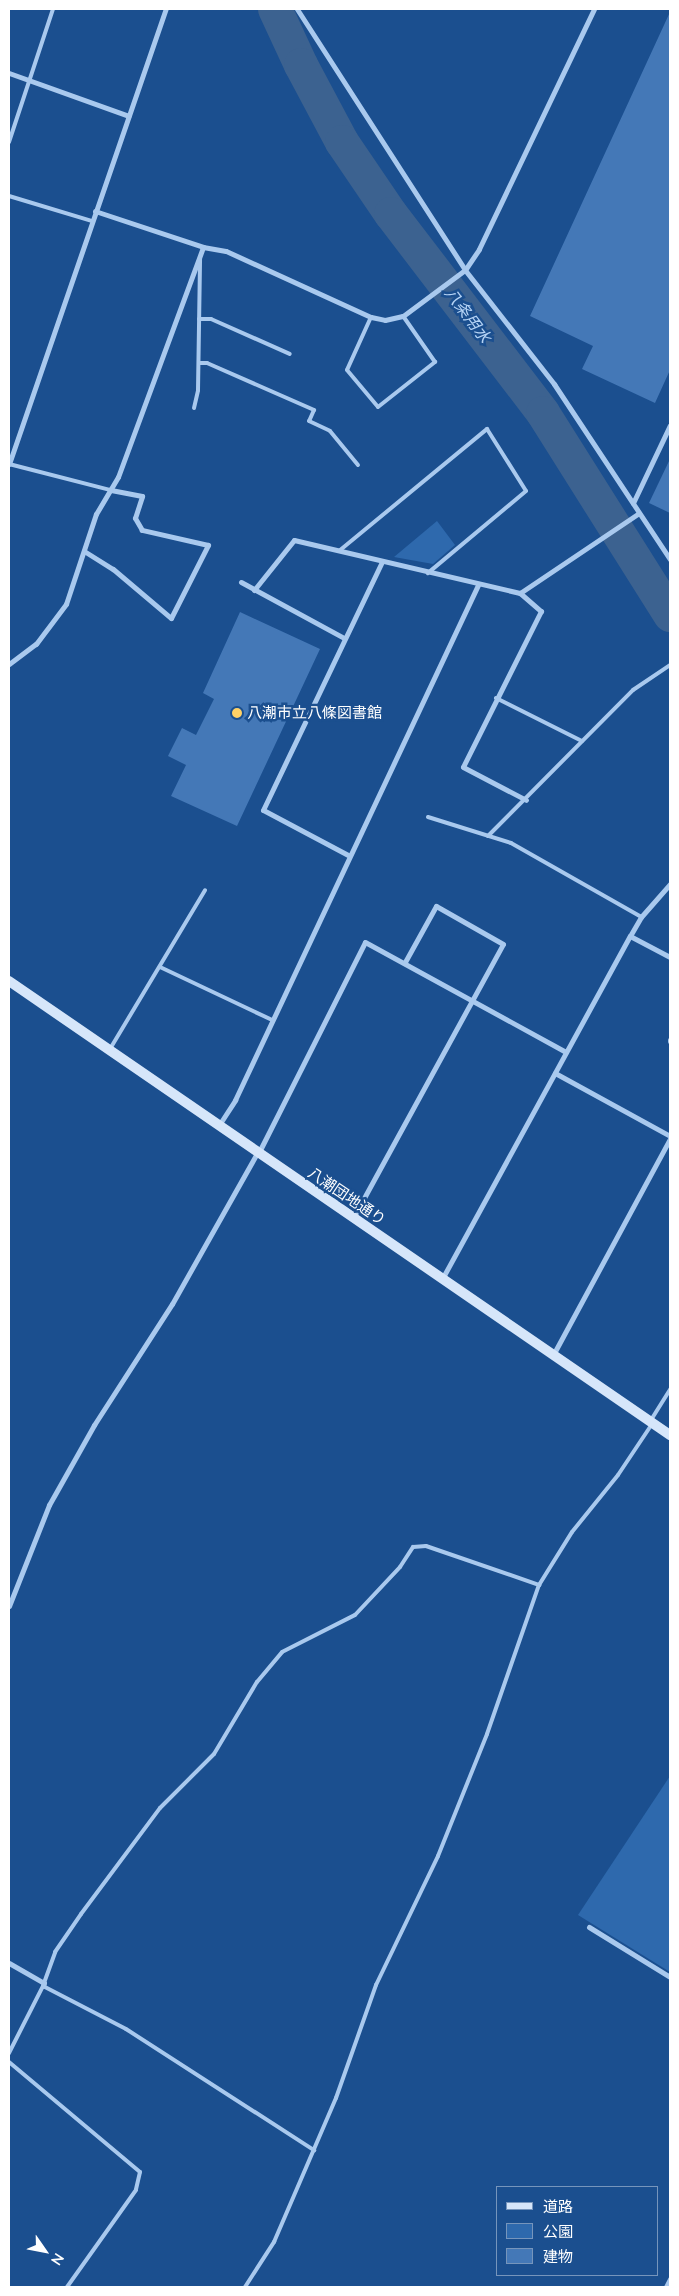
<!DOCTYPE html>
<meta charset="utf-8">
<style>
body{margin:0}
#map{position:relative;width:679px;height:2296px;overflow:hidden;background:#1b4f8f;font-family:Lato,"Noto Sans JP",sans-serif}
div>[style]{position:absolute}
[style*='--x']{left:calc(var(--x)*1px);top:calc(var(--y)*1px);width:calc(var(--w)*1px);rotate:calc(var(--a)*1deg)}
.green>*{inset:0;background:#2e69ad}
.river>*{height:34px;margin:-17px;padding:0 17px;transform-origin:17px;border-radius:17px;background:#3c6290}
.building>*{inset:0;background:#4478b7}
.lane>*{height:4px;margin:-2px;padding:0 2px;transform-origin:2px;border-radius:2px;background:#a9c9ee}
.street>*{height:5px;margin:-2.5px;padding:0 2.5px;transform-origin:2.5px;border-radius:2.5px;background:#a9c9ee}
.secondary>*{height:10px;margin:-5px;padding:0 5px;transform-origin:5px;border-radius:5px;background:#d6e6fa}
.dots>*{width:14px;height:14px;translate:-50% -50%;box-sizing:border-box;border:2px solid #1b4f8f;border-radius:50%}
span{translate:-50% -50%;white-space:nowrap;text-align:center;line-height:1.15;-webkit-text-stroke:5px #1b4f8f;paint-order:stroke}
.poi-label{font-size:15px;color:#fff}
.left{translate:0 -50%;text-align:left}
.street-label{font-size:15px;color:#fff}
.water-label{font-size:16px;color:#b5d3f5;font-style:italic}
.frame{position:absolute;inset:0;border:10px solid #fff;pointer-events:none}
.legend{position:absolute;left:496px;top:2186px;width:162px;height:90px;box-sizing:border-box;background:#1b4f8f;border:1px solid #7695bc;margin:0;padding:6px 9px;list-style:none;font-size:15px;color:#fff}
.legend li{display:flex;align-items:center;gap:10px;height:25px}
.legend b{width:25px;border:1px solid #7695bc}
.north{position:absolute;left:20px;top:2226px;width:50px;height:50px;-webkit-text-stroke:4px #1b4f8f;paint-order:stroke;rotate:123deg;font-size:14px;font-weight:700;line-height:20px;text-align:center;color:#fff}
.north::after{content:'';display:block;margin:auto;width:18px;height:22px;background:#fff;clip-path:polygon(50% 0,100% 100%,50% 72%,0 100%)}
</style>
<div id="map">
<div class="green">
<i style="clip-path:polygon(437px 521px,455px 545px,433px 564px,394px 557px)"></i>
<i style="clip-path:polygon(670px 1776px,670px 1972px,578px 1915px)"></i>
</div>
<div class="river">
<i style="--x:275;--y:9;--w:62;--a:65.1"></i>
<i style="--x:301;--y:65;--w:87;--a:62"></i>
<i style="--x:342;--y:142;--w:87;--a:55.8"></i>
<i style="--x:391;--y:214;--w:250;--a:52.6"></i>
<i style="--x:543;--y:413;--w:239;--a:57.8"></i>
</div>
<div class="building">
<i style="clip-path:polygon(670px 12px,670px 370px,655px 403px,582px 369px,593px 346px,530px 316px)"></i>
<i style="clip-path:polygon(670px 459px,670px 513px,649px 503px)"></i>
<i style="clip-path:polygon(240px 612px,320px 649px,237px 826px,171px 796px,186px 765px,168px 756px,182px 728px,196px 735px,214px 699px,203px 693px)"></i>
</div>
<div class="lane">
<i style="--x:9;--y:142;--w:140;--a:-71.7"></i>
<i style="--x:9;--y:196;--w:87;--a:16.8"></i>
<i style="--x:371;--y:317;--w:58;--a:114.4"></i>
<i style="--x:347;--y:370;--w:48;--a:50"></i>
<i style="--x:378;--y:407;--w:73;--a:-38.3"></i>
<i style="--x:435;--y:362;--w:56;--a:-124.8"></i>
<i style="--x:199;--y:319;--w:12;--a:0"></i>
<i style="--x:211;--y:319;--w:86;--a:23.9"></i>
<i style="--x:199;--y:363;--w:8;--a:0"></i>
<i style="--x:207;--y:363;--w:117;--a:23.7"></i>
<i style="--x:314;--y:410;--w:12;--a:114"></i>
<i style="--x:309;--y:421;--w:23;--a:25"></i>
<i style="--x:330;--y:431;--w:44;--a:50.5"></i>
<i style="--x:194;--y:408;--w:18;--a:-77"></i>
<i style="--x:198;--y:390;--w:132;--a:-89.1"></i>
<i style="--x:9;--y:464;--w:104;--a:14.4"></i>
<i style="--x:339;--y:551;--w:192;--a:-39.5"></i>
<i style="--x:487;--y:429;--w:73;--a:57.8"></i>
<i style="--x:526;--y:491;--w:128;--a:140.1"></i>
<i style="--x:496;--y:698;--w:96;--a:26.6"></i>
<i style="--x:428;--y:817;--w:87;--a:17.4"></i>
<i style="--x:511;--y:843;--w:150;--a:29.6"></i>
<i style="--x:488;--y:836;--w:206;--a:-45.2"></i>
<i style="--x:633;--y:690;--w:45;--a:-34"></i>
<i style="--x:160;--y:967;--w:124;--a:25.3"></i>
<i style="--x:670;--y:1040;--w:2;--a:90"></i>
<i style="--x:110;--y:1049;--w:185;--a:-59.1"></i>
<i style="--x:651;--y:1420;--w:36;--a:-58"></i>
<i style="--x:44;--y:1983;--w:33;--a:-70"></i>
<i style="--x:55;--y:1952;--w:46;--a:-55.6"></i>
<i style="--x:81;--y:1914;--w:132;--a:-53.3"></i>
<i style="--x:160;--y:1808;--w:76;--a:-45"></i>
<i style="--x:214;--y:1754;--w:84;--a:-59.2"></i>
<i style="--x:257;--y:1682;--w:39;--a:-50"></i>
<i style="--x:282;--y:1652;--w:82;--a:-26.9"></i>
<i style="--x:355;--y:1615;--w:66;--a:-46.8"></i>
<i style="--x:400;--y:1567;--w:24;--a:-57"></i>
<i style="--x:413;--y:1547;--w:13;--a:-4"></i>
<i style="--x:426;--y:1546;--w:120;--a:19"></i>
<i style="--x:9;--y:2053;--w:75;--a:-63.1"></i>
<i style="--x:43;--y:1986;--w:93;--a:27.4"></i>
<i style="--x:126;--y:2029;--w:224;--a:32.8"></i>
<i style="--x:9;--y:2062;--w:171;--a:40"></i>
<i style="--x:140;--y:2172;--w:18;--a:103"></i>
<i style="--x:136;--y:2190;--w:119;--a:125.4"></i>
<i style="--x:245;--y:2287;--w:54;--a:-57.2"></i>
<i style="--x:274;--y:2242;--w:157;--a:-66.7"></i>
<i style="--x:336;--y:2098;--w:120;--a:-70.5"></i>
<i style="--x:376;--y:1985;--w:143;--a:-64.3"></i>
<i style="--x:438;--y:1856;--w:131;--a:-68.1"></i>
<i style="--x:487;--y:1734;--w:158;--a:-70.8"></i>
<i style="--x:539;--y:1585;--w:62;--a:-58.1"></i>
<i style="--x:572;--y:1532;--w:73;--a:-51.1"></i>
<i style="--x:618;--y:1475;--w:61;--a:-56.3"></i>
</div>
<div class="street">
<i style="--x:297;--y:9;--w:310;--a:57.2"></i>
<i style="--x:465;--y:270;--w:145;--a:52"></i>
<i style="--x:554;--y:384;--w:210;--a:56.5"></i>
<i style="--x:9;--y:73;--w:127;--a:19.7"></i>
<i style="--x:95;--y:211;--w:114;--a:18.4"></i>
<i style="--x:203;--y:247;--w:23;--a:10"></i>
<i style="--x:226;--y:251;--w:159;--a:24.5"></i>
<i style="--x:371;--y:317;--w:14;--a:12"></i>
<i style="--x:385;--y:320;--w:18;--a:-13"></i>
<i style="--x:403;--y:316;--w:77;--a:-36.6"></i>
<i style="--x:465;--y:270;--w:25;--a:-56"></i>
<i style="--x:479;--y:249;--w:266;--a:-64.4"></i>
<i style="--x:9;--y:464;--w:481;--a:-71"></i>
<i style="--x:633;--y:503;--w:86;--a:-64.6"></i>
<i style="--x:84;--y:551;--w:34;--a:32"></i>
<i style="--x:113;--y:569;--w:76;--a:40.2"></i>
<i style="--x:171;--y:618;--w:82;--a:-63.1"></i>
<i style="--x:208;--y:545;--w:68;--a:-167.2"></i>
<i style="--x:142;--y:530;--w:14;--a:-120"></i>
<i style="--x:135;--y:518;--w:23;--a:-72"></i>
<i style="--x:142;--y:496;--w:33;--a:-169"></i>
<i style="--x:241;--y:582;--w:117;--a:28.5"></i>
<i style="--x:254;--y:590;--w:64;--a:-51.3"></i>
<i style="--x:294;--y:540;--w:232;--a:13.2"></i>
<i style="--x:520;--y:593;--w:143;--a:-33.9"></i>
<i style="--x:520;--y:593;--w:28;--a:41"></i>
<i style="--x:541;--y:611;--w:174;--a:116.6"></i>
<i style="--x:463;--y:767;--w:71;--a:27.6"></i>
<i style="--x:9;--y:664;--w:34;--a:-37"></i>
<i style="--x:36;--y:644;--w:50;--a:-53.1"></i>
<i style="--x:66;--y:604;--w:95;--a:-71.6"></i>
<i style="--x:96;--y:514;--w:43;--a:-59.3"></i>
<i style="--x:118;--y:477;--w:245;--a:-69.7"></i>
<i style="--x:348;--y:855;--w:96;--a:-152.1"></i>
<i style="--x:263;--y:810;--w:275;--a:-64.4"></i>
<i style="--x:630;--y:936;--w:45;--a:27.7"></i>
<i style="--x:555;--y:1073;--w:131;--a:28.7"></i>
<i style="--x:219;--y:1125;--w:30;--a:-57"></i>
<i style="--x:235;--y:1100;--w:569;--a:-64.74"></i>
<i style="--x:258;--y:1154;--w:237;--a:-63.2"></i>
<i style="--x:365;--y:942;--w:229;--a:28.7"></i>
<i style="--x:353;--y:1218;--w:312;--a:-61.3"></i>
<i style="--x:503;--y:944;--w:77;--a:-150.4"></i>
<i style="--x:436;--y:906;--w:64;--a:119"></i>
<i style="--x:442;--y:1279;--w:391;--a:-61.3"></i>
<i style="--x:630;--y:936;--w:22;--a:-60"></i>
<i style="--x:641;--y:917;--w:44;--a:-48.7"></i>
<i style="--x:553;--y:1355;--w:246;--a:-61.6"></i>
<i style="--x:9;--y:1606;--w:109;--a:-68.4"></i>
<i style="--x:49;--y:1505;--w:92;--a:-60.6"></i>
<i style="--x:94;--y:1425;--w:144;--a:-57.2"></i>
<i style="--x:172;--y:1304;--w:173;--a:-60.6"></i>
<i style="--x:589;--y:1927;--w:95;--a:31.7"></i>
<i style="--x:9;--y:1963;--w:40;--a:29.7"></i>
<i style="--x:44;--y:1983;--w:3;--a:108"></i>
<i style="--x:666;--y:2287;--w:9;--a:-63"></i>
</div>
<div class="secondary">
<i style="--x:9;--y:981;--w:802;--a:34.48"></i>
</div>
<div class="dots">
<i style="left:237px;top:713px;background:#ffd166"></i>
</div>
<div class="poi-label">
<span class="left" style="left:247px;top:713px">八潮市立八條図書館</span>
</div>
<div class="street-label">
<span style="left:347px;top:1196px;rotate:34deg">八潮団地通り</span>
</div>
<div class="water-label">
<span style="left:468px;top:315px;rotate:53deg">八条用水</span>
</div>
<div class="frame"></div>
<ul class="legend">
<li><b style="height:6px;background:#d6e6fa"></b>道路</li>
<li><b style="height:14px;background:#2e69ad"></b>公園</li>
<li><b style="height:14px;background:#4478b7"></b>建物</li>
</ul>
<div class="north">N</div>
</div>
